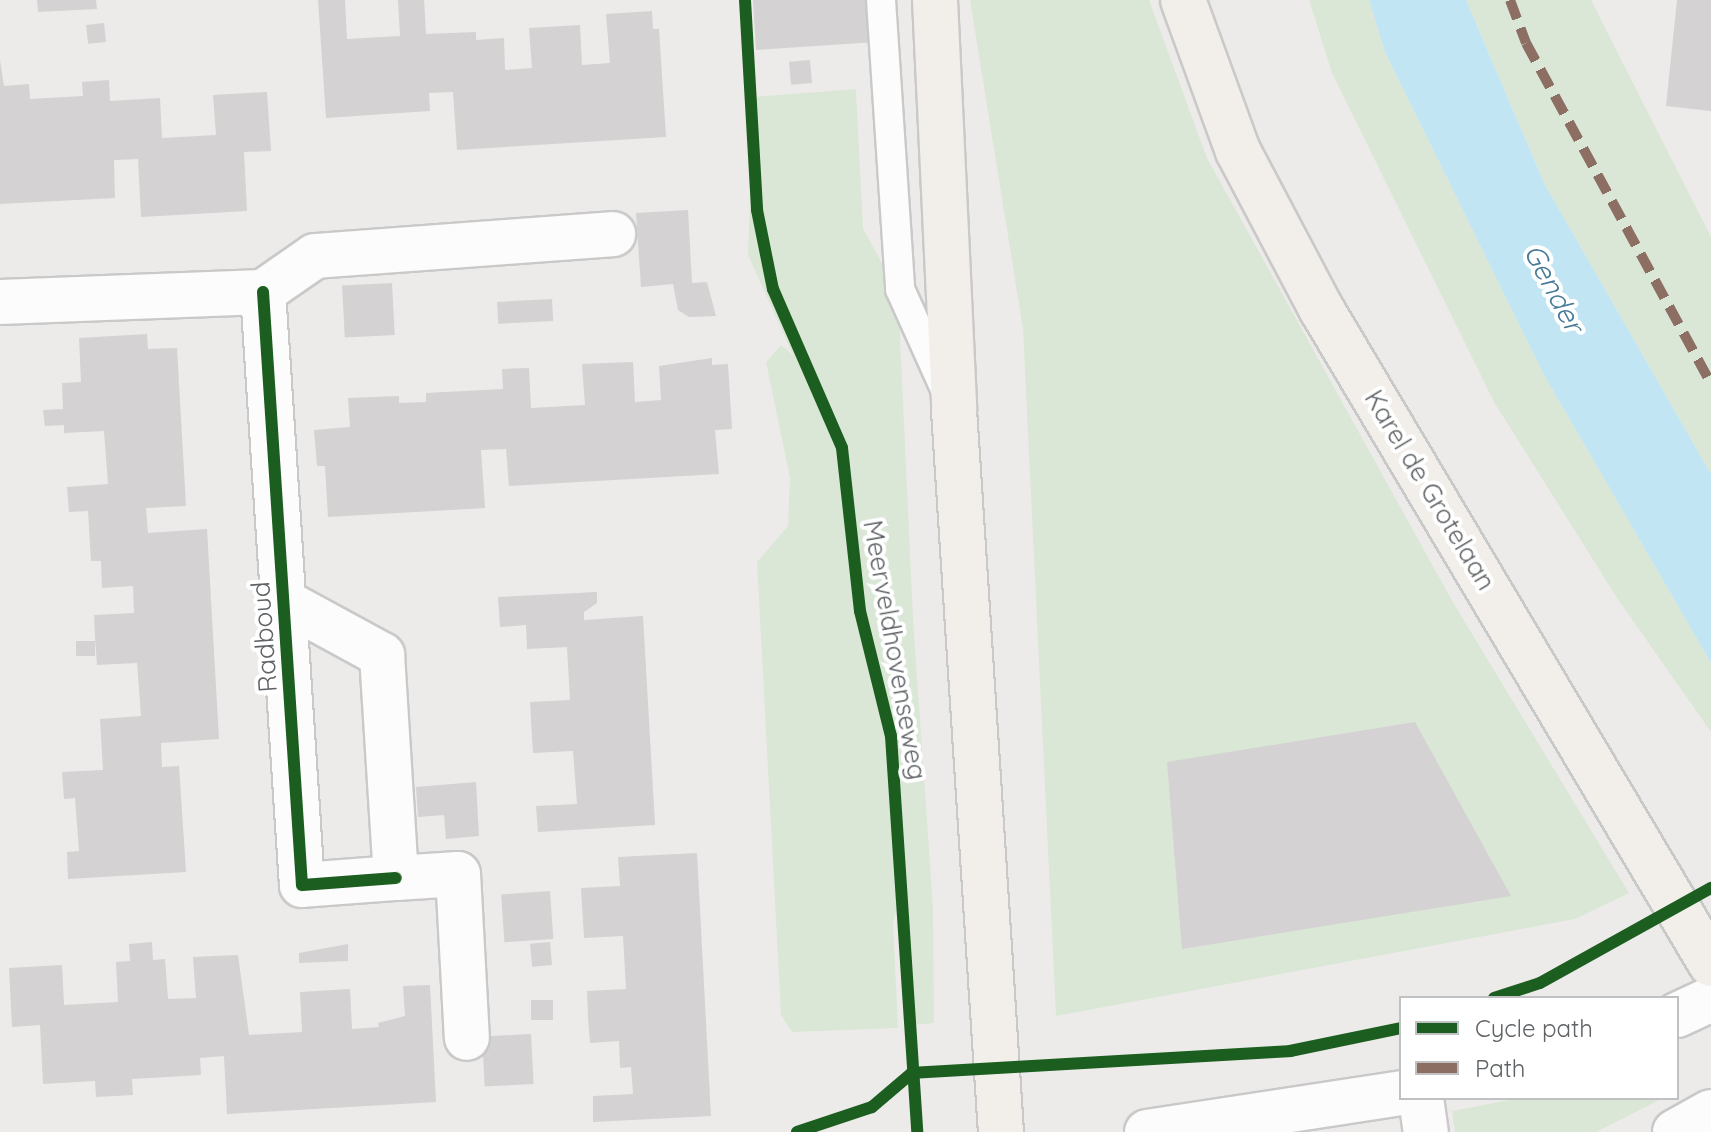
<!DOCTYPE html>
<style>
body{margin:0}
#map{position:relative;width:1711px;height:1132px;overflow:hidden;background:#edebe9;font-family:Quicksand,sans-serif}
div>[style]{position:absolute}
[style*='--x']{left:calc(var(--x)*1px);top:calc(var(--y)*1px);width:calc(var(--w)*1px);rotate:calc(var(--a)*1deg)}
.green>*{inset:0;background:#dae7d6}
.water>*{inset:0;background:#c2e5f3}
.building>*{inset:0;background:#d4d2d2;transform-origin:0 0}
.roads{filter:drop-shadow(2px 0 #cac9c9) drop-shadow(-2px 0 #cac9c9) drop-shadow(0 2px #cac9c9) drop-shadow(0 -2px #cac9c9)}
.service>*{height:28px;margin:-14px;padding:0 14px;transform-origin:14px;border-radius:14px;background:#fcfcfc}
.minor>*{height:44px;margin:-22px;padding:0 22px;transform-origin:22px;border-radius:22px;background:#fcfcfc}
.tertiary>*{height:44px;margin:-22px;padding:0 22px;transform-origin:22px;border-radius:22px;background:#fcfcfc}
.primary>*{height:44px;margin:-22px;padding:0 22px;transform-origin:22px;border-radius:22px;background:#f2efea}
.quiet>*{height:10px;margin-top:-5px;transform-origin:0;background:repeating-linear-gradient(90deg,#8d6e63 0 20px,transparent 0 30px)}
.cycleway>*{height:12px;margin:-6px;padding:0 6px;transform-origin:6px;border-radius:6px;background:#1b5e20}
span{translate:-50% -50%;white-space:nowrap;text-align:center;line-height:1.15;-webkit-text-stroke:8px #fff;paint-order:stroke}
.street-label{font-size:26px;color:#5f6366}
.water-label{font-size:28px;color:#467a97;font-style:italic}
.legend{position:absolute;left:1399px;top:996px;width:280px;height:104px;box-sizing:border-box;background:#fff;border:2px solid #bfc1c2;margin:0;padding:10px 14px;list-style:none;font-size:24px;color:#5f6366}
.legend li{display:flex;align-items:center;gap:16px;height:40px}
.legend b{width:40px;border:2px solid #bfc1c2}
</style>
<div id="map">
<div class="green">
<i style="clip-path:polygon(970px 0,1149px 0,1207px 158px,1454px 604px,1629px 893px,1575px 919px,1056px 1016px,1023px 329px)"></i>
<i style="clip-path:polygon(1309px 0,1369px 0,1385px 52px,1544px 375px,1711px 663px,1711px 732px,1617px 598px,1494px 402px,1332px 73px)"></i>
<i style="clip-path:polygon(1466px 0,1591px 0,1711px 237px,1711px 474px,1545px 185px)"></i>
<i style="clip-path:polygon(856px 89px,863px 228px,898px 293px,913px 619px,933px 907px,934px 1023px,912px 1025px,899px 902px,893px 922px,898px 1028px,792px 1032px,781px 1015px,757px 562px,788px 526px,790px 478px,766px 362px,781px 345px,793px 355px,748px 255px,754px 97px)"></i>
<i style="clip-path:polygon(1520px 1098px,1663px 1098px,1596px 1132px,1455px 1132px,1452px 1111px)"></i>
</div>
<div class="water">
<i style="clip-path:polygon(1369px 0,1466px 0,1545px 185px,1711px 474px,1711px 663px,1544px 375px,1385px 52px)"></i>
</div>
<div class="building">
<i style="clip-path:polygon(37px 0,96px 0,97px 9px,38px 12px)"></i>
<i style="clip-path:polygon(318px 0,345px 0,347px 39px,400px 36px,398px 0,424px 0,426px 34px,476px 32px,476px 40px,504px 38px,505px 70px,532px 68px,529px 28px,580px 25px,582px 65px,610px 63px,606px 14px,652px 11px,653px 29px,659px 29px,666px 137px,457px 150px,453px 92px,429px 93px,430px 111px,326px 118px)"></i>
<i style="clip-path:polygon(753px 0,888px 0,891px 41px,756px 50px)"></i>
<i style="clip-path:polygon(1677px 0,1711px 0,1711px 111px,1666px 106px)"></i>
<i style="left:104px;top:23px;width:19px;height:18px;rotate:84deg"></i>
<i style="clip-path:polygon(0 60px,4px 86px,29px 84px,30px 99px,83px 96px,82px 82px,109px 80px,110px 101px,160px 98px,162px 138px,216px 135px,213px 95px,267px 92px,271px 151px,244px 152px,247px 211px,141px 217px,138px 159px,114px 160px,115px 198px,0 204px)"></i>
<i style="left:810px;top:60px;width:23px;height:21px;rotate:85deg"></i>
<i style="clip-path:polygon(688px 210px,692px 283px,707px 282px,716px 316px,689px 317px,678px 310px,673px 284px,641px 287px,636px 213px)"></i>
<i style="left:392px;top:283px;width:52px;height:50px;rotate:87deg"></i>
<i style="left:552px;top:299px;width:22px;height:55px;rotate:87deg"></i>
<i style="clip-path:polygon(147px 334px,148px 349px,177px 348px,186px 506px,146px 508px,148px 533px,207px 529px,219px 739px,161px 743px,162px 767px,179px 766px,186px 872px,68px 879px,67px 852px,79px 851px,75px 798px,64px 799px,62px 772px,103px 770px,100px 719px,141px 716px,137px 663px,97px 665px,95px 637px,94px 615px,134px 613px,133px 586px,102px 588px,101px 561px,91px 561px,88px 511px,69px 512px,67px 487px,108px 484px,104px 431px,64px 433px,64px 425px,45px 426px,43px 410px,63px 409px,62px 383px,81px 382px,79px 338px)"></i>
<i style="clip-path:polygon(712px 358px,712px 365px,728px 364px,732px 429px,715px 430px,719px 474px,509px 486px,506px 449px,481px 450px,485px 508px,328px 517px,325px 466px,317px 466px,314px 430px,350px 427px,348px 398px,399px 396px,399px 403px,426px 402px,426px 393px,503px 389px,502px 369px,529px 368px,531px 408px,585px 405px,582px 364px,633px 362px,635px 402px,661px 400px,659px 366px)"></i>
<i style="clip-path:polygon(597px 592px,597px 603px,584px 612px,584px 620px,643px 616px,655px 825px,538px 832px,536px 806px,577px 804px,573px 751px,533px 753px,530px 702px,570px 700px,567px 647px,527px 649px,526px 625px,500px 627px,498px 597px)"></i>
<i style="left:95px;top:641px;width:15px;height:19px;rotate:90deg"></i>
<i style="clip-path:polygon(1415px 722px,1511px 896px,1182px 949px,1167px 762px)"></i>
<i style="clip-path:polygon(476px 782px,479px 836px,446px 839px,444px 815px,418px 817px,416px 787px)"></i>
<i style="clip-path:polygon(697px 853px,711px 1116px,593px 1122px,593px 1096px,633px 1094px,631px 1067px,620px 1068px,619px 1041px,590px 1043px,588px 1017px,587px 991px,626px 989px,623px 936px,584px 938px,581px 888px,620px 886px,618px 857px)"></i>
<i style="left:550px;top:891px;width:48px;height:49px;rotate:86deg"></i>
<i style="clip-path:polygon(152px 942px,153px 960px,165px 959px,168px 999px,196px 998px,193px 957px,238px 955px,249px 1035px,302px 1032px,300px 992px,350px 989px,352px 1029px,379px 1027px,378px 1023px,405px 1016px,403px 986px,430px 985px,436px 1102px,227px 1114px,224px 1056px,200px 1058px,201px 1075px,132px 1079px,133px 1095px,96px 1097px,95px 1081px,43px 1084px,40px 1025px,12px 1027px,9px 968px,62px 965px,64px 1005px,118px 1002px,116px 962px,130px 961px,129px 944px)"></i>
<i style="left:550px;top:942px;width:23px;height:20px;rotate:85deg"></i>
<i style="clip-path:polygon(348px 944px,348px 961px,299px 963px,299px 953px)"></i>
<i style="left:553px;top:1000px;width:20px;height:22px;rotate:90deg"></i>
<i style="left:531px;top:1034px;width:50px;height:49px;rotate:87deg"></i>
</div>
<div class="roads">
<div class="service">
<i style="--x:881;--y:0;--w:290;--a:86.2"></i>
<i style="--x:900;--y:289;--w:110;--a:65.8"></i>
</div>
<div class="minor">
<i style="--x:263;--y:292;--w:594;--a:86.24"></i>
<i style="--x:302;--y:885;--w:94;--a:-4.3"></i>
<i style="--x:0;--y:302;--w:263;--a:-2.2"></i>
<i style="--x:263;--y:292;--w:63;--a:-34.7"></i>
<i style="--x:315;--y:256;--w:299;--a:-4.2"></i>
<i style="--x:283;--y:601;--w:113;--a:28.6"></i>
<i style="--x:382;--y:655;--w:223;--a:86.4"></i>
<i style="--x:396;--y:878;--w:62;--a:-3.7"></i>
<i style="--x:458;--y:874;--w:164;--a:86.9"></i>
<i style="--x:1421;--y:1098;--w:34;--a:82"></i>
</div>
<div class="tertiary">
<i style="--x:1677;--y:1015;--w:38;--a:-25"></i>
<i style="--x:1147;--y:1132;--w:257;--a:-8.7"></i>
<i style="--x:1675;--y:1132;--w:41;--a:-29.1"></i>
</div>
<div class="primary">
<i style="--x:935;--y:0;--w:410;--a:87.3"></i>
<i style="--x:954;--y:410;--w:724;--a:86.28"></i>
<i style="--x:1183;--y:0;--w:161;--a:70"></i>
<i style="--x:1238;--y:151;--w:180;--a:62.2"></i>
<i style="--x:1322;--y:310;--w:761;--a:59.26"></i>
</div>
</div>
<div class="quiet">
<i style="--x:1510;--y:0;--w:46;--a:69.6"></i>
<i style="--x:1526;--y:43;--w:388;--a:61.5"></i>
</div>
<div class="cycleway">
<i style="--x:745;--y:0;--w:210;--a:86.7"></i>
<i style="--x:757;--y:210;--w:81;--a:78.6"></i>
<i style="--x:773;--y:289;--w:173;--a:66.5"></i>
<i style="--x:842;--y:448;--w:164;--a:83.7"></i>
<i style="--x:860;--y:611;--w:129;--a:76.1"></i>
<i style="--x:891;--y:736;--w:397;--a:86.2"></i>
<i style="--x:263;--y:292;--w:594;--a:86.24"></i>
<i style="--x:302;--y:885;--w:94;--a:-4.3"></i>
<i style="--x:1494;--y:998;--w:48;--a:-18.1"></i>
<i style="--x:1540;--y:983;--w:196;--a:-29.1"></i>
<i style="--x:912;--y:1073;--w:379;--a:-3.3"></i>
<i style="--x:1290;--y:1051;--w:113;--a:-11.7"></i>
<i style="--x:797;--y:1132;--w:79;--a:-18.4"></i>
<i style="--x:872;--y:1107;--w:52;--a:-40.4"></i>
</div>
<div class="street-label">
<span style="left:1430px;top:490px;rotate:59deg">Karel de Grotelaan</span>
<span style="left:264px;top:637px;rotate:-94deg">Radboud</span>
<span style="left:895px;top:650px;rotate:80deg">Meerveldhovenseweg</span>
</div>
<div class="water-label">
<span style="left:1554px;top:288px;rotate:62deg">Gender</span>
</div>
<ul class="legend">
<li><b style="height:10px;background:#1b5e20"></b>Cycle path</li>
<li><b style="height:10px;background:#8d6e63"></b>Path</li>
</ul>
</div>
